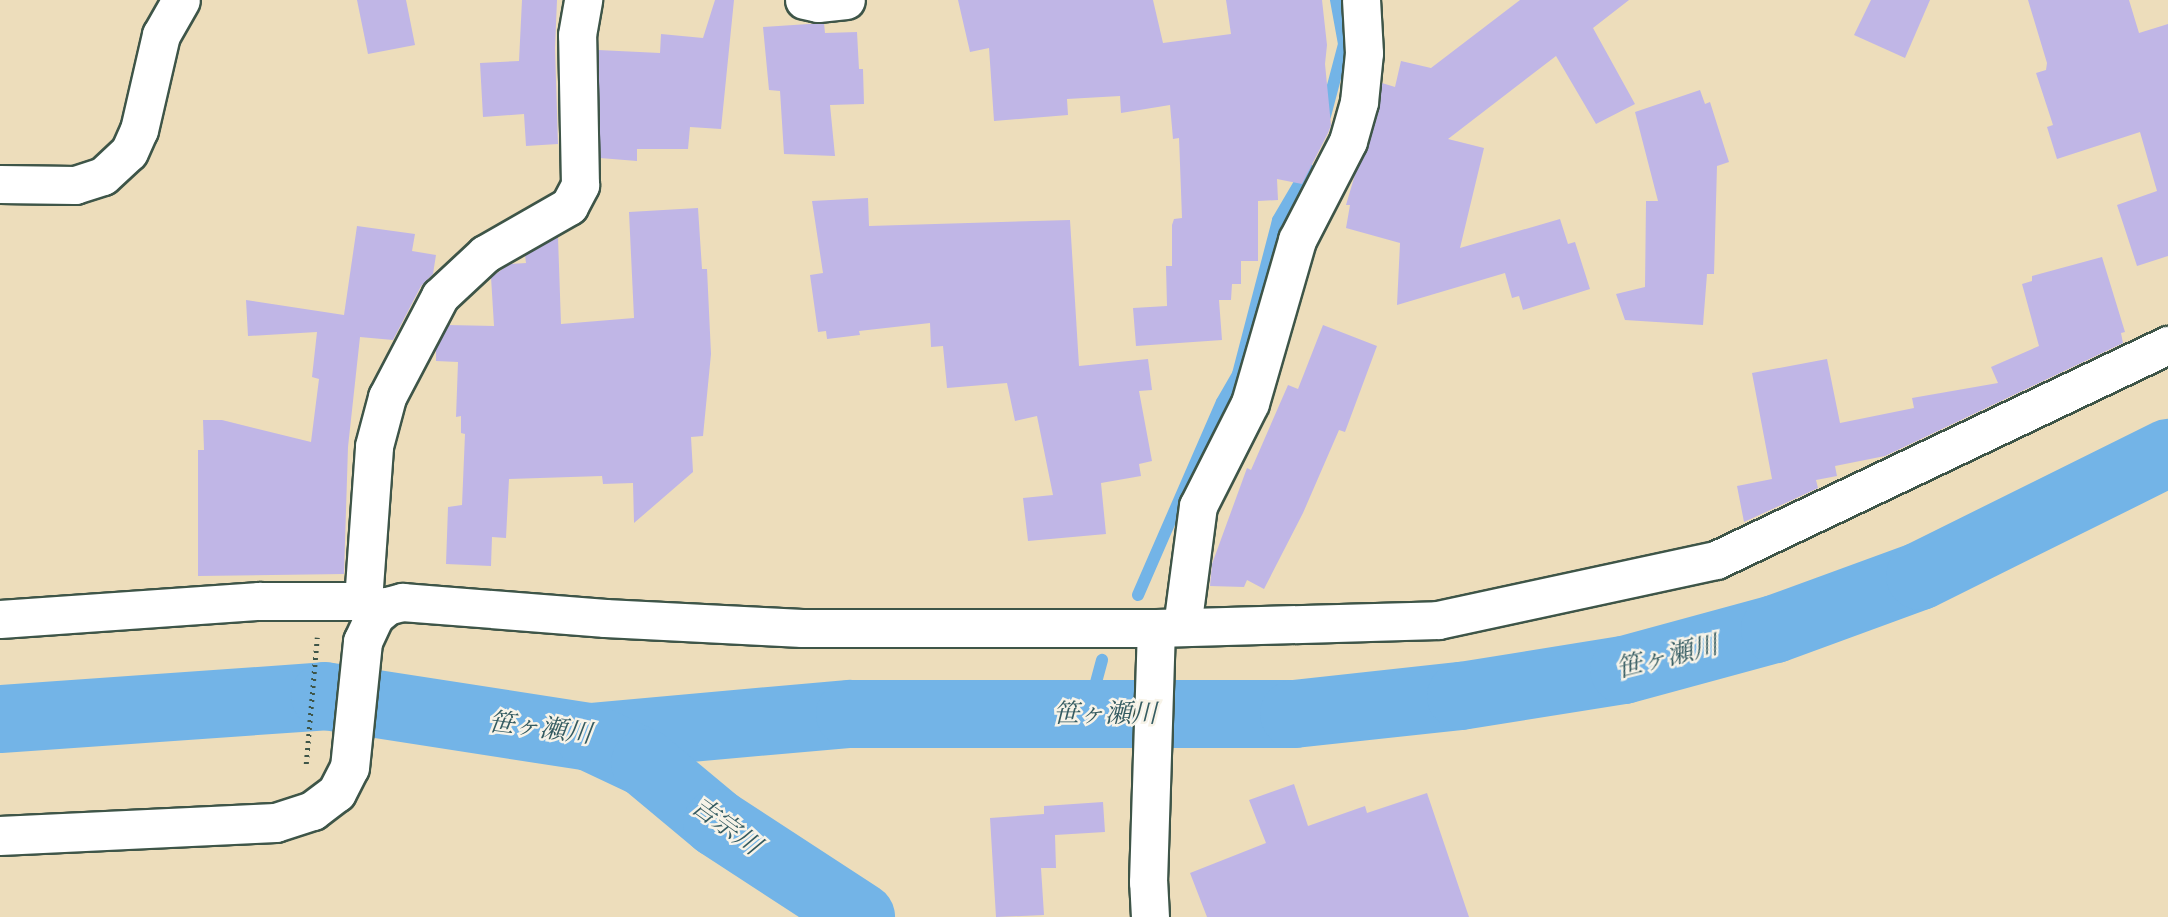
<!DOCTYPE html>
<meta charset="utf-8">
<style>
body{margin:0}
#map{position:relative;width:2168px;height:917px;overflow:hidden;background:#edddbb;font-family:"IM FELL Great Primer","Noto Serif JP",serif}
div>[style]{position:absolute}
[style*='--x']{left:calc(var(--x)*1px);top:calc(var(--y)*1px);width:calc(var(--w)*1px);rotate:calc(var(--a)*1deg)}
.stream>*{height:12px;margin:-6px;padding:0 6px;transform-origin:6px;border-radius:6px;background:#73b4e7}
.river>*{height:68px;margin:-34px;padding:0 34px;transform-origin:34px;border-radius:34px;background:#73b4e7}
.building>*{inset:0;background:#c0b6e6}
.path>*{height:4.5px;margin-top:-2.25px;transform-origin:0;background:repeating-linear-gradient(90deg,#3e5548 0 2px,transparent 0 7px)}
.roads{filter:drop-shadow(2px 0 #3e5548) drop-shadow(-2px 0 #3e5548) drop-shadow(0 2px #3e5548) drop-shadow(0 -2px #3e5548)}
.minor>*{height:37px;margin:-18.5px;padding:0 18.5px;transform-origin:18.5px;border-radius:18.5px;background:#fff}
.tertiary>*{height:38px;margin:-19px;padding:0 19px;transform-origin:19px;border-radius:19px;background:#fff}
span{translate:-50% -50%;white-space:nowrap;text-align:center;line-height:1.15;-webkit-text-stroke:5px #f7f3e8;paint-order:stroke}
.water-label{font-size:26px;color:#345b61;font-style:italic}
</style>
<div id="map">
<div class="stream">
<i style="--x:1325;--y:116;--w:74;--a:-75.2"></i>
<i style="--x:1344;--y:44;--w:45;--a:-100.3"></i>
<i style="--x:1138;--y:595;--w:210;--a:-66.5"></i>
<i style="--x:1222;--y:402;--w:32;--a:-60"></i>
<i style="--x:1238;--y:374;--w:159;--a:-75.4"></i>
<i style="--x:1278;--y:220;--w:59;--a:-59.5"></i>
<i style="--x:1088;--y:712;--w:54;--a:-74.9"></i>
</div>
<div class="river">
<i style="--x:0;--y:719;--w:326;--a:-4"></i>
<i style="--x:325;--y:696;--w:268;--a:8.8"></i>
<i style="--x:590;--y:737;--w:261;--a:-5.1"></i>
<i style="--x:850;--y:714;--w:444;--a:0"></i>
<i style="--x:1294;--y:714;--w:168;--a:-6.2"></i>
<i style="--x:1461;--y:696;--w:165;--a:-9.1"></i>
<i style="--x:1624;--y:670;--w:156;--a:-15.2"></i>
<i style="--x:1775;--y:629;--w:154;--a:-20.1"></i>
<i style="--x:1920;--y:576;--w:277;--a:-26.4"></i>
<i style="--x:590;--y:737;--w:61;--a:25.3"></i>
<i style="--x:645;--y:763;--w:94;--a:39.8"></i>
<i style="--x:717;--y:823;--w:172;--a:33.1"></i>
</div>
<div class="building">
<i style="clip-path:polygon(357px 0,406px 0,415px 45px,368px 54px)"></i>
<i style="clip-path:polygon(522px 0,557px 0,555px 48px,558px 144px,526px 146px,524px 114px,483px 117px,480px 63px,519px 61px)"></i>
<i style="clip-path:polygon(715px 0,734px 0,721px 129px,690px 127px,688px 149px,637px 149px,637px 161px,600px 158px,598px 50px,660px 53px,661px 34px,703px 38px)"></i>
<i style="clip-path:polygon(958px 0,1153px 0,1163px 43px,1231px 34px,1226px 0,1322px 0,1327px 45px,1325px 64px,1331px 125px,1328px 133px,1302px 184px,1277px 179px,1278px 200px,1258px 201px,1258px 261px,1241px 261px,1241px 284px,1232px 284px,1231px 300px,1219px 300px,1222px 340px,1136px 346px,1133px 308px,1167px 306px,1166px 266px,1172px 266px,1172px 225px,1174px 219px,1182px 218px,1179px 138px,1173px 139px,1170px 105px,1121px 113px,1120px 96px,1067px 99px,1068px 115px,994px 121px,989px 48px,970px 52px)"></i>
<i style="clip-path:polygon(1520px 0,1629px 0,1593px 28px,1635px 104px,1596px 124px,1556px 56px,1448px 139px,1484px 148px,1460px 248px,1560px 219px,1568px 244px,1575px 242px,1590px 289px,1523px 310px,1519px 296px,1512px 298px,1505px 273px,1397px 305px,1400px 243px,1346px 228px,1350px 205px,1346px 205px,1356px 171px,1368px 147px,1379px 107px,1382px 83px,1395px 87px,1401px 61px,1431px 68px)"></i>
<i style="clip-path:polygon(1871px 0,1930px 0,1905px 58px,1854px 35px)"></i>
<i style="clip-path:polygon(2028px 0,2129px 0,2139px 33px,2168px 24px,2168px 256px,2137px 266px,2117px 205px,2157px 191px,2140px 132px,2057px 159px,2047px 127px,2053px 125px,2036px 73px,2046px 70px,2047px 63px)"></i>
<i style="clip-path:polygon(824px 23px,825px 33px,857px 32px,859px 69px,863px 69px,864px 104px,830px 105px,835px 156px,784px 154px,780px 91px,769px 90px,763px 27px)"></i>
<i style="clip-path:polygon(1700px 90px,1705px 104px,1710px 102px,1729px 162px,1717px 166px,1714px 274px,1707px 274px,1703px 325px,1625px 320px,1616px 294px,1645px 287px,1646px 201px,1658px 201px,1635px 112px)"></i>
<i style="clip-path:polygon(868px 198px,869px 226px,1070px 220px,1079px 366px,1148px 359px,1152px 390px,1139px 391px,1152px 461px,1139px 464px,1141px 476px,1101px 483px,1106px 534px,1028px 541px,1023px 498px,1053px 495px,1037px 416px,1015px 421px,1007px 383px,947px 388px,943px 346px,931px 347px,930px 323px,859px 331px,860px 335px,827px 339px,826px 331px,818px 332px,810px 275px,823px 273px,812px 201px)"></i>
<i style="clip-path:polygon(698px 208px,702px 269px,707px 269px,711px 354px,703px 436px,691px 437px,693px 472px,634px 523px,633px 483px,603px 484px,602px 476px,509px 479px,506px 538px,492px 537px,491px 566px,446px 564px,448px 507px,462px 505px,465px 434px,461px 433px,461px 416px,456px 417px,458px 362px,436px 361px,436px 348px,448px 325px,494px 326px,491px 277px,510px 264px,526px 263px,525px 255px,558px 237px,561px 324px,634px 318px,629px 212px)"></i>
<i style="clip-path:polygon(357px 226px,415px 234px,412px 251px,436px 255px,433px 274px,421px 286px,393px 340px,360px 337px,348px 447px,344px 574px,198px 576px,198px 450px,204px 450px,203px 420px,222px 420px,311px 442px,319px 379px,312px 377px,317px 332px,248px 336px,246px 300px,344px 315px)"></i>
<i style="clip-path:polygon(2102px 257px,2125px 332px,2121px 333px,2123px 343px,1885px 456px,1835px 466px,1837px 476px,1816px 480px,1818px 488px,1744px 522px,1737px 486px,1772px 479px,1752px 373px,1827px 359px,1840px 423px,1914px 408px,1912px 398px,1998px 383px,1991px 367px,2039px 346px,2022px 284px,2032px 281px,2032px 276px)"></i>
<i style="clip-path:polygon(1323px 325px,1377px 346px,1345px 432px,1339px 430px,1303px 513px,1264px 589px,1247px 580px,1244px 587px,1210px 586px,1212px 564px,1247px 468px,1251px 470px,1288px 385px,1298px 389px)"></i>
<i style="clip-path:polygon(1294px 784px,1308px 826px,1365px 806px,1367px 813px,1427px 793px,1469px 917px,1207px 917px,1190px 873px,1266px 843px,1249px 800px)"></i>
<i style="clip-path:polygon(1103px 802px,1105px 832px,1055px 835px,1056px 868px,1041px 868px,1044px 915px,996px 917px,990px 818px,1044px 814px,1044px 806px)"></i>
</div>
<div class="path">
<i style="--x:306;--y:764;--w:127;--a:-85"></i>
</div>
<div class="roads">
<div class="minor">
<i style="--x:804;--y:0;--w:14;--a:12"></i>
<i style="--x:818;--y:3;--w:28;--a:-6"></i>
<i style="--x:0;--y:184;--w:75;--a:0.8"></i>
<i style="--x:75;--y:185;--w:29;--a:-18"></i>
<i style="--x:103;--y:176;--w:35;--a:-43"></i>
<i style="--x:129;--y:152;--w:24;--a:-66"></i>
<i style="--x:139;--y:130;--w:98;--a:-77"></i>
<i style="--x:161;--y:35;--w:40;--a:-60.3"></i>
<i style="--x:363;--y:601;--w:155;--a:-85.9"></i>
<i style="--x:374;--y:446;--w:51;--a:-75.1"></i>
<i style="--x:387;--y:397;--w:114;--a:-62.3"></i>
<i style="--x:440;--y:296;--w:62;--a:-43"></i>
<i style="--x:485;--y:254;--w:97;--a:-29.7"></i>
<i style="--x:569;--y:206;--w:24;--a:-62"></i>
<i style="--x:580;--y:185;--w:150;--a:-91.1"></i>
<i style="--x:577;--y:35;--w:36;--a:-80"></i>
<i style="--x:0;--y:619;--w:260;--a:-4"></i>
<i style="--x:259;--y:601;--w:104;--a:0"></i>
<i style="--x:363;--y:601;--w:19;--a:51"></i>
<i style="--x:375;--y:616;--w:16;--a:-40"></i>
<i style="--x:387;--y:606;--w:16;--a:-15"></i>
<i style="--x:402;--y:602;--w:204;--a:4.5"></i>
<i style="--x:605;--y:618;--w:197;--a:2.9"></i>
<i style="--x:802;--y:628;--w:354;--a:0"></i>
<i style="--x:1156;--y:628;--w:282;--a:-1.6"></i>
<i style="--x:1438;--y:620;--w:284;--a:-12.2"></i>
<i style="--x:1716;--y:560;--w:501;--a:-25.44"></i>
<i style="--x:1182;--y:627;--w:122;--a:-82.5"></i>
<i style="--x:1198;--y:506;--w:115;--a:-63.2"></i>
<i style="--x:1250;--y:403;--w:170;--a:-73.9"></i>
<i style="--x:1297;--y:240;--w:111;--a:-62.7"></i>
<i style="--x:1348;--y:141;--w:41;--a:-74.2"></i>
<i style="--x:1359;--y:102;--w:49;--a:-84.2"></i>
<i style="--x:1364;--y:53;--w:53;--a:-93.2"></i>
<i style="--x:1150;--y:917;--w:35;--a:-93"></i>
<i style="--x:1148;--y:882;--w:254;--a:-88.2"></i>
</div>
<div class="tertiary">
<i style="--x:0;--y:836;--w:276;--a:-2.7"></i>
<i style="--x:276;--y:823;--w:39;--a:-18"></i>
<i style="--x:313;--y:811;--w:30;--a:-37"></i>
<i style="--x:337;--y:793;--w:28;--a:-63"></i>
<i style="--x:350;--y:768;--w:127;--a:-84.1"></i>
<i style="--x:363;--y:642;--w:29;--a:-65"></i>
</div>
</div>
<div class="water-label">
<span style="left:1667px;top:657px;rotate:-14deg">笹ヶ瀬川</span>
<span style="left:1105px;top:714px">笹ヶ瀬川</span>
<span style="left:540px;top:728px;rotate:7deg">笹ヶ瀬川</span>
<span style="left:726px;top:826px;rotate:36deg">吉宗川</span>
</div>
</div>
